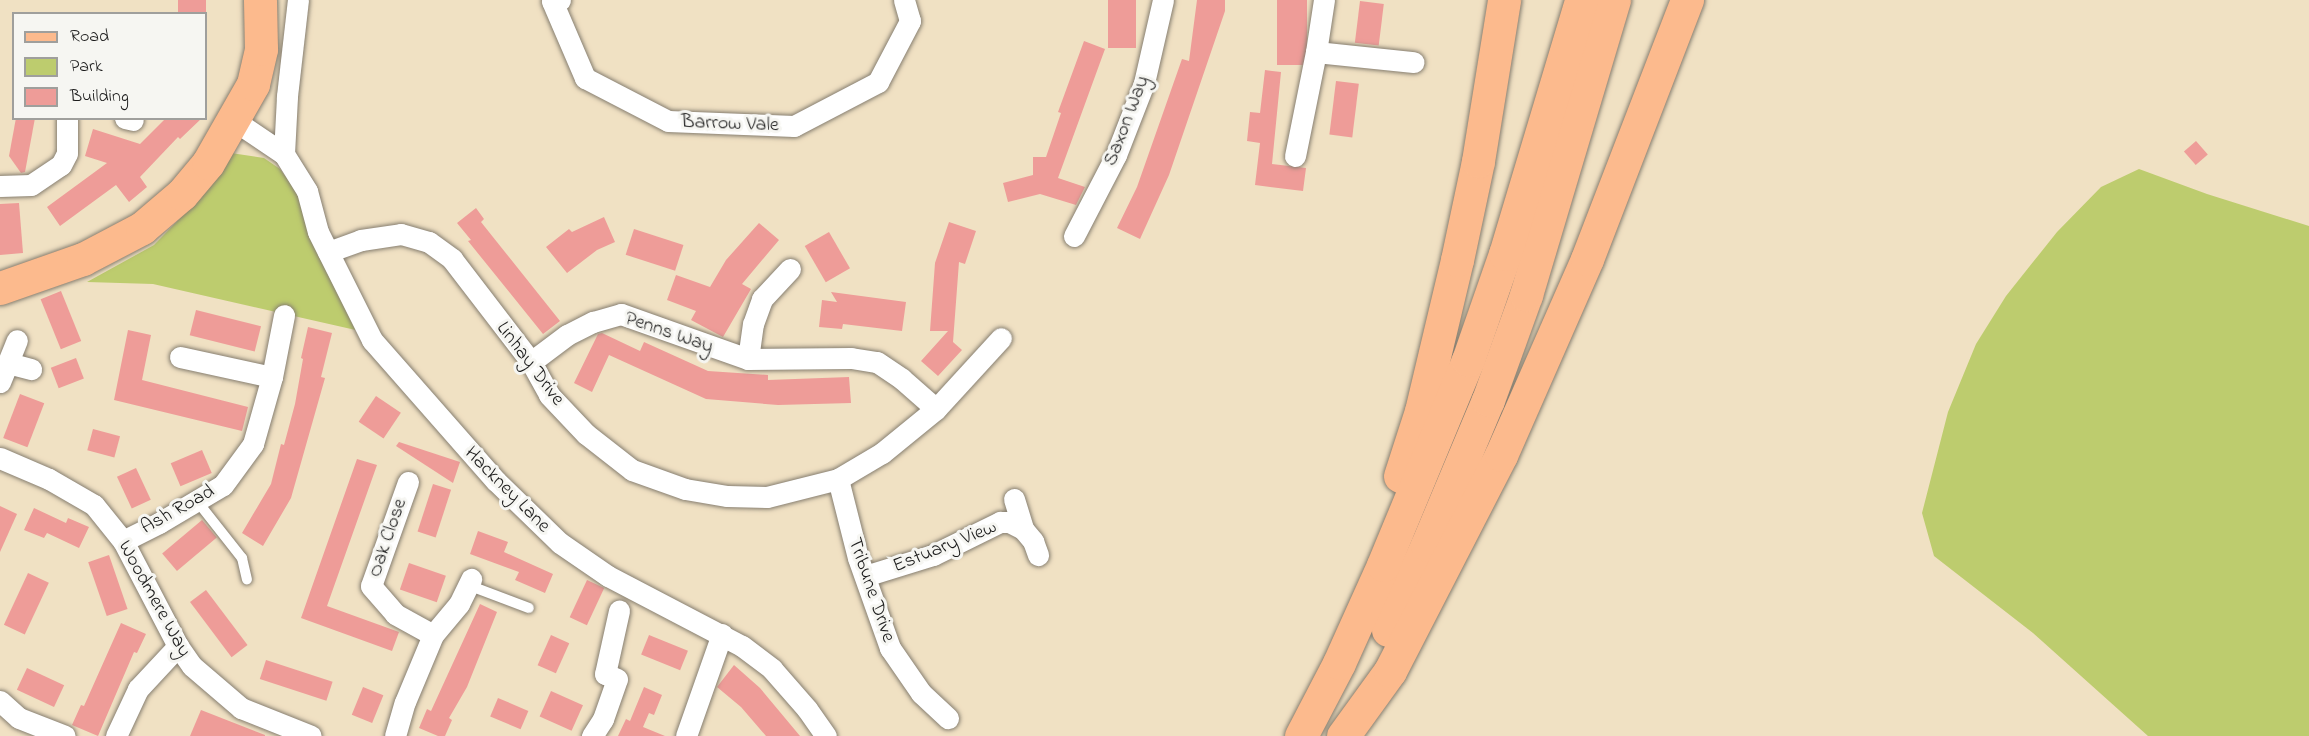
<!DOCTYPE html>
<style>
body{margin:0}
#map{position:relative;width:2309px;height:736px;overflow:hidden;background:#f0e1c3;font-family:"Indie Flower",sans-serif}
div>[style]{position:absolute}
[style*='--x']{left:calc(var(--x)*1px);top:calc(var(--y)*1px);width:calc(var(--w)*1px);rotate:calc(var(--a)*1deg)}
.green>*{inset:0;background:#bdcc6e}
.building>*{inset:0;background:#ee9c98;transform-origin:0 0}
.roads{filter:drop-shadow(0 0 2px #867e70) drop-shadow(0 0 2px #867e70)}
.service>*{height:10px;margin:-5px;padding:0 5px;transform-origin:5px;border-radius:5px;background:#fff}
.minor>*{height:21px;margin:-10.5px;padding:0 10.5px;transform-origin:10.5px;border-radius:10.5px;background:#fff}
.primary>*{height:33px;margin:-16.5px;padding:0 16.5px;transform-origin:16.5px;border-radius:16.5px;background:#fcba8d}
.trunk>*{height:33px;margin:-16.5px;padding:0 16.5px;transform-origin:16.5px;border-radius:16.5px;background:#fcba8d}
span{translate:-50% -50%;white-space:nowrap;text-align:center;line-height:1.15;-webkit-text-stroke:6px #f6f6f2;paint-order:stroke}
.street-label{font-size:20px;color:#1c1c1c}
.legend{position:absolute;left:12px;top:12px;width:195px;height:108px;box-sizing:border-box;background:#f6f6f2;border:2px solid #9f9f9c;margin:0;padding:8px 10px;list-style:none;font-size:18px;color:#1c1c1c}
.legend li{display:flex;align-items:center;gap:12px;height:30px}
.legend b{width:30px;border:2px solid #9f9f9c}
</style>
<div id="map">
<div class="green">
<i style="clip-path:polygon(231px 153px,264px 158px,280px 169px,296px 191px,360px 331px,153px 284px,87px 282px,154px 245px,200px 198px)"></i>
<i style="clip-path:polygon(2139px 169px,2207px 194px,2309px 226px,2309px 736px,2148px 736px,2033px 633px,1934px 556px,1922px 513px,1948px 412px,1976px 344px,2006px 296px,2057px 232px,2101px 187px)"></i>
</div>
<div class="building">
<i style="left:178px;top:0;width:28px;height:14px"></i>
<i style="left:1108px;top:0;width:28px;height:48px"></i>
<i style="clip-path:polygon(1197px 0,1225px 0,1225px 11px,1169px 175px,1140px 239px,1117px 228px,1137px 187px,1182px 59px,1189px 61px)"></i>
<i style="left:1277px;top:0;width:30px;height:65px"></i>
<i style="left:1360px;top:1px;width:24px;height:42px;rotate:7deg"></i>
<i style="clip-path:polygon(1084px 41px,1105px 49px,1058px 178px,1085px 187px,1076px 205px,1040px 194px,1008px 202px,1003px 183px,1033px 175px,1033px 157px,1046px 157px,1061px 113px,1058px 112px)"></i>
<i style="clip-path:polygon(1265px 70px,1281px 72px,1272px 164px,1306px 168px,1303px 191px,1255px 185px,1260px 143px,1247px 141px,1250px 112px,1260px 113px)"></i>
<i style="left:1336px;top:81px;width:23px;height:54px;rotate:7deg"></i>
<i style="clip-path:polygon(16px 118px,35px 118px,25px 172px,21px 173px,9px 156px)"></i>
<i style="clip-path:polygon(166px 118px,202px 118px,180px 139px,178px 137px,140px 177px,147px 187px,129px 202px,116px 185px,60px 226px,47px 207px,107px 163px,85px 156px,93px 129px,140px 144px)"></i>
<i style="left:2196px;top:141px;width:18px;height:16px;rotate:49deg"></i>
<i style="clip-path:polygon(19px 203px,23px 253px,0 255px,0 204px)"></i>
<i style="clip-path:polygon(476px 208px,484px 219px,481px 222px,560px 321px,543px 334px,468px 241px,471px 240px,457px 223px)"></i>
<i style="clip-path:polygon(604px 217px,615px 242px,597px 250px,567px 273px,546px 247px,569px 229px,572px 232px)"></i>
<i style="clip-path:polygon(949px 222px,976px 231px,965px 264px,959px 262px,953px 342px,962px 350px,938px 376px,921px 361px,948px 331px,930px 331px,935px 263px)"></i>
<i style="clip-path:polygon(759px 223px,779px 240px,742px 284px,751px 289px,723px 337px,691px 320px,696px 311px,667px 300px,676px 275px,710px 287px,726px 260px)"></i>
<i style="left:634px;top:229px;width:52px;height:27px;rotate:18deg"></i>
<i style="left:829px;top:232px;width:42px;height:28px;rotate:60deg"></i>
<i style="left:61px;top:291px;width:54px;height:22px;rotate:68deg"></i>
<i style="clip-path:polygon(831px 292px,906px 302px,902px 331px,843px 324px,842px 329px,819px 327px,822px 300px,837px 302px)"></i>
<i style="left:196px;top:310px;width:67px;height:26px;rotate:14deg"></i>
<i style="clip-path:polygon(308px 327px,332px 333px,321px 377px,325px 378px,291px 498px,263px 546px,242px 533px,271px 484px,281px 444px,284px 445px,295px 404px,303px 359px,301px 358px)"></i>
<i style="clip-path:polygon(128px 330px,151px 335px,142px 380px,248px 407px,242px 431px,114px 400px)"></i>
<i style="clip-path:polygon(602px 333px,640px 351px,644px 342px,708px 371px,768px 375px,768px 380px,849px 377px,851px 403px,778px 405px,706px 399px,609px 355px,592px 392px,574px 383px,598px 334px)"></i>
<i style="left:76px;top:358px;width:22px;height:27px;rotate:69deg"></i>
<i style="left:20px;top:394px;width:26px;height:47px;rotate:21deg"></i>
<i style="left:376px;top:396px;width:30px;height:31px;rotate:34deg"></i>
<i style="left:93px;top:429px;width:28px;height:22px;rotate:15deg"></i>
<i style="clip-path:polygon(399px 442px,460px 462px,453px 483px,396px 446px)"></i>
<i style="left:202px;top:450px;width:25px;height:34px;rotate:67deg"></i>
<i style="clip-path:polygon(357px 459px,377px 465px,327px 606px,399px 632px,392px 651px,301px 618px)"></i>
<i style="left:136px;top:468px;width:35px;height:21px;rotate:65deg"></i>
<i style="left:433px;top:484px;width:19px;height:50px;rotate:18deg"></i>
<i style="clip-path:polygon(0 506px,17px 514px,0 552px)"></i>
<i style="clip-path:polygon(34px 508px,66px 523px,68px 518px,89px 527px,79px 548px,47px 533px,44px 538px,24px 530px)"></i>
<i style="left:202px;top:520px;width:23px;height:52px;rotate:50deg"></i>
<i style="clip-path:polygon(478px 531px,508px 542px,504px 552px,553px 574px,545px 593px,515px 580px,519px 572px,470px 554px)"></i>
<i style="left:109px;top:555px;width:57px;height:22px;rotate:71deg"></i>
<i style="left:409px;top:563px;width:39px;height:28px;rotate:19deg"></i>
<i style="left:28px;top:573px;width:23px;height:57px;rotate:25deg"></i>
<i style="left:587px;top:580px;width:19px;height:41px;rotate:25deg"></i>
<i style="left:206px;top:590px;width:69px;height:20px;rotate:53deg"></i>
<i style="clip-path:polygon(480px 604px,497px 612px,467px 687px,449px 718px,452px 720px,445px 736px,438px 736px,419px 728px,427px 709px,431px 711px)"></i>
<i style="clip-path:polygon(121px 623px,146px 634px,137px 653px,134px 652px,98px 736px,72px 725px,81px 705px,84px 706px)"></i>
<i style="left:551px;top:635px;width:20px;height:33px;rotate:24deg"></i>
<i style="left:649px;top:635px;width:42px;height:21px;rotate:22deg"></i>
<i style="left:266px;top:660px;width:70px;height:20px;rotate:18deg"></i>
<i style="clip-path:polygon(734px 665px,760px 688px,800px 736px,766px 736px,741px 707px,717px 687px)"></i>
<i style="left:27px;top:668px;width:41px;height:24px;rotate:25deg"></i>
<i style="left:363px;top:687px;width:22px;height:30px;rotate:22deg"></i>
<i style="clip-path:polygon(644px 687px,662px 695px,654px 715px,649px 713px,643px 727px,665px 736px,618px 736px,626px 719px,630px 721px)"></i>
<i style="left:551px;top:691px;width:35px;height:28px;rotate:24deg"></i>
<i style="left:498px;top:698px;width:33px;height:20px;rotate:23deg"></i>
<i style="clip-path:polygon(201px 710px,265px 735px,265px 736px,190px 736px)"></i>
</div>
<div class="roads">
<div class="service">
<i style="--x:197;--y:501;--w:73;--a:51.7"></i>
<i style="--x:242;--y:558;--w:22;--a:77"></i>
<i style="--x:468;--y:585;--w:65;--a:20.7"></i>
</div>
<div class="minor">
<i style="--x:560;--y:0;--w:8;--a:173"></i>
<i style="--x:552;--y:1;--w:84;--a:66.8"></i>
<i style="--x:585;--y:78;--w:93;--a:27.4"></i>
<i style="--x:668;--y:121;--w:126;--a:2.3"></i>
<i style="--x:794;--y:126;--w:95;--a:-27.6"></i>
<i style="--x:878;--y:82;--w:69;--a:-62.3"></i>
<i style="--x:910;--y:21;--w:22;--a:-106"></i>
<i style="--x:1316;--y:52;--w:98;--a:5.9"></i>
<i style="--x:125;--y:118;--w:8;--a:14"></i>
<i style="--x:235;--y:121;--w:59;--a:34"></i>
<i style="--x:284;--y:154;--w:44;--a:58.1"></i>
<i style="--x:307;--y:191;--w:42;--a:75"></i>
<i style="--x:318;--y:232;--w:121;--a:63.4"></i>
<i style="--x:372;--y:340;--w:188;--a:48.7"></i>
<i style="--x:496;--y:481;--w:89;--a:44.1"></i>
<i style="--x:560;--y:543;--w:58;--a:34.5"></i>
<i style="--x:608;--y:576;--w:151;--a:27.6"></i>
<i style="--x:742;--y:646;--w:38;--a:37"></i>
<i style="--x:772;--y:669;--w:53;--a:48.8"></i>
<i style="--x:807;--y:709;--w:33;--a:55"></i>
<i style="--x:284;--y:154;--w:58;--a:-87"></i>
<i style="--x:287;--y:96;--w:97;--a:-83.5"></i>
<i style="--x:1295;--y:156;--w:106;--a:-78.6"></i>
<i style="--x:1316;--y:52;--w:53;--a:-81.3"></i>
<i style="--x:0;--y:186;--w:31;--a:-2"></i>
<i style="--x:31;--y:185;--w:36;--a:-34"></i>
<i style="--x:61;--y:165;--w:13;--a:-63"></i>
<i style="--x:67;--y:153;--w:35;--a:-90"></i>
<i style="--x:1074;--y:236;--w:91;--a:-62.6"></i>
<i style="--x:1116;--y:155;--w:77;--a:-68.7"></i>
<i style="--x:1144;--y:83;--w:85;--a:-77.1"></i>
<i style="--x:328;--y:252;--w:35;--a:-20"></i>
<i style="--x:361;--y:240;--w:40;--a:-8.5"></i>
<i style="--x:401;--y:234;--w:29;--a:16"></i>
<i style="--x:429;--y:242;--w:29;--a:36"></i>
<i style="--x:452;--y:259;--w:130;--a:52.5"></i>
<i style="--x:531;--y:362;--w:38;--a:61"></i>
<i style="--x:549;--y:395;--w:54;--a:46.5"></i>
<i style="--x:586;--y:434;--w:58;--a:38"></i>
<i style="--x:632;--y:470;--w:56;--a:19.7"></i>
<i style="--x:685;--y:489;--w:43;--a:9.5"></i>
<i style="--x:727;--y:496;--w:40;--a:1.4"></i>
<i style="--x:767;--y:497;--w:73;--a:-14.2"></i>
<i style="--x:838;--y:479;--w:51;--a:-30.6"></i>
<i style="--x:882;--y:453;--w:70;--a:-39.2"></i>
<i style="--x:936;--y:409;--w:96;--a:-47.5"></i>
<i style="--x:180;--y:357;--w:94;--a:12.3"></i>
<i style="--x:748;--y:359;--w:35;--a:-82"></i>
<i style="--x:753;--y:324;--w:27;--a:-70"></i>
<i style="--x:762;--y:299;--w:41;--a:-47"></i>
<i style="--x:531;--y:362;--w:45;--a:-36.9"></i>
<i style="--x:567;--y:335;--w:29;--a:-27"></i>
<i style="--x:593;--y:322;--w:29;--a:-16"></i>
<i style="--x:621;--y:314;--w:135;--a:19.5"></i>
<i style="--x:748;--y:359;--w:103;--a:-0.6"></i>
<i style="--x:851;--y:358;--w:26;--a:9"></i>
<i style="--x:877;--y:362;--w:30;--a:34"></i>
<i style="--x:902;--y:379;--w:45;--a:41.4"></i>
<i style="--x:8;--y:363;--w:24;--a:15"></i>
<i style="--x:0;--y:382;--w:45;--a:-68"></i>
<i style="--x:0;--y:458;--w:53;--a:23.2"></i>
<i style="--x:49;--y:479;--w:52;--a:30"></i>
<i style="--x:94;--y:505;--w:46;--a:51.1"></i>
<i style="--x:123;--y:541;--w:119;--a:62.4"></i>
<i style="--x:178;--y:646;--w:24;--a:55"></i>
<i style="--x:192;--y:666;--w:65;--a:40.6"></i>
<i style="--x:241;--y:708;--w:75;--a:21.8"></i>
<i style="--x:838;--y:479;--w:81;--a:75.8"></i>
<i style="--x:858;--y:558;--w:96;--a:70.4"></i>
<i style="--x:890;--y:648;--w:55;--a:55.4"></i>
<i style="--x:921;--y:693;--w:37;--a:43"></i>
<i style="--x:408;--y:482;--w:110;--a:109.6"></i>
<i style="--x:371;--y:586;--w:37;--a:49"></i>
<i style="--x:395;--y:614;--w:43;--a:28.9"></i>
<i style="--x:433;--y:635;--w:40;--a:-50"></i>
<i style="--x:459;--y:604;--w:28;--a:-64"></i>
<i style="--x:1014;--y:499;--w:31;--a:73"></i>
<i style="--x:123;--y:541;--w:40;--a:-26.6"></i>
<i style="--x:159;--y:523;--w:74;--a:-30.7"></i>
<i style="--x:223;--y:485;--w:51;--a:-53.8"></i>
<i style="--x:253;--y:444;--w:70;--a:-74.2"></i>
<i style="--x:272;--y:377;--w:63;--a:-79"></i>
<i style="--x:865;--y:576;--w:71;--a:-17.2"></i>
<i style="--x:933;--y:555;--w:75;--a:-26.2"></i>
<i style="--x:1000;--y:522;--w:9;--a:0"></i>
<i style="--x:1009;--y:522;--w:16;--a:27"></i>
<i style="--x:1023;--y:529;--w:16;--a:50"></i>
<i style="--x:1033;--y:541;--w:15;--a:70"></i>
<i style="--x:0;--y:701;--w:25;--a:42"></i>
<i style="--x:19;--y:718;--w:49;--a:21.4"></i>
<i style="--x:116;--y:736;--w:52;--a:-64.9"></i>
<i style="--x:138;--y:689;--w:59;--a:-47.1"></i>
<i style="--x:395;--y:736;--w:35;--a:-74"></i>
<i style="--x:405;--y:702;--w:73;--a:-67.3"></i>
<i style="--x:592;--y:736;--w:20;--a:-57"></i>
<i style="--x:603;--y:719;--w:42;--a:-70.7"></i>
<i style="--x:617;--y:679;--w:13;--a:-157"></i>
<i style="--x:605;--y:674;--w:65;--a:-77.5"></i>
<i style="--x:686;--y:736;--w:108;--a:-70.6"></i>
</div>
<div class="primary">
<i style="--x:0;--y:288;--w:88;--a:-19.3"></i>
<i style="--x:83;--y:259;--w:67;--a:-27.7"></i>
<i style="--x:142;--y:228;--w:52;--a:-40.4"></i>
<i style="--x:182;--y:194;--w:40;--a:-50"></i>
<i style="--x:208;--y:163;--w:91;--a:-60.3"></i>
<i style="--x:253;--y:84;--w:36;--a:-77"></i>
<i style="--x:261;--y:49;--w:49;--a:-91.2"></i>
</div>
<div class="trunk">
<i style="--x:1400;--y:476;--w:68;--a:-72.1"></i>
<i style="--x:1421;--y:411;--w:155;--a:-76.6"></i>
<i style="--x:1457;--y:260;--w:101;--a:-78"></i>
<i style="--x:1478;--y:161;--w:163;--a:-80.8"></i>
<i style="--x:1388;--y:630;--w:94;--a:-65.4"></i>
<i style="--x:1427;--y:545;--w:157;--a:-67.2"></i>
<i style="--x:1488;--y:400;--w:112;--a:-70.1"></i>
<i style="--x:1526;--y:295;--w:308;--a:-73.4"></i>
<i style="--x:1301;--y:736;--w:82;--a:-62.5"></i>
<i style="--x:1339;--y:663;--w:107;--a:-65.8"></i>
<i style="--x:1383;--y:565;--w:222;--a:-67.5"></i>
<i style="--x:1468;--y:360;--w:112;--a:-70.8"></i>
<i style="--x:1505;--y:254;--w:265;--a:-73.3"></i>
<i style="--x:1343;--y:736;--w:80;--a:-54.1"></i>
<i style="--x:1390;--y:671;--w:243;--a:-62.8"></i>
<i style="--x:1501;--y:455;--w:214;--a:-66.3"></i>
<i style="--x:1587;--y:259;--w:278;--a:-68.9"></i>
</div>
</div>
<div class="street-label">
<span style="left:1127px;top:121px;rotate:-69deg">Saxon Way</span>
<span style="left:730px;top:124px;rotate:2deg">Barrow Vale</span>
<span style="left:669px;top:333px;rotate:19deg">Penns Way</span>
<span style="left:530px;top:364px;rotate:53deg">Linhay Drive</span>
<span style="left:507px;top:490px;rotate:45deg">Hackney Lane</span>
<span style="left:178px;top:510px;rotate:-29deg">Ash Road</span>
<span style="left:388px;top:538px;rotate:-71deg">Oak Close</span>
<span style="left:945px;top:547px;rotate:-22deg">Estuary View</span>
<span style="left:871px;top:590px;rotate:71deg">Tribune Drive</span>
<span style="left:154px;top:599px;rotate:61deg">Woodmere Way</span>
</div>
<ul class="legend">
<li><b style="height:8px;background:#fcba8d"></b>Road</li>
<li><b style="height:16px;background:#bdcc6e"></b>Park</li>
<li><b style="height:16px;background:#ee9c98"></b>Building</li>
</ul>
</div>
